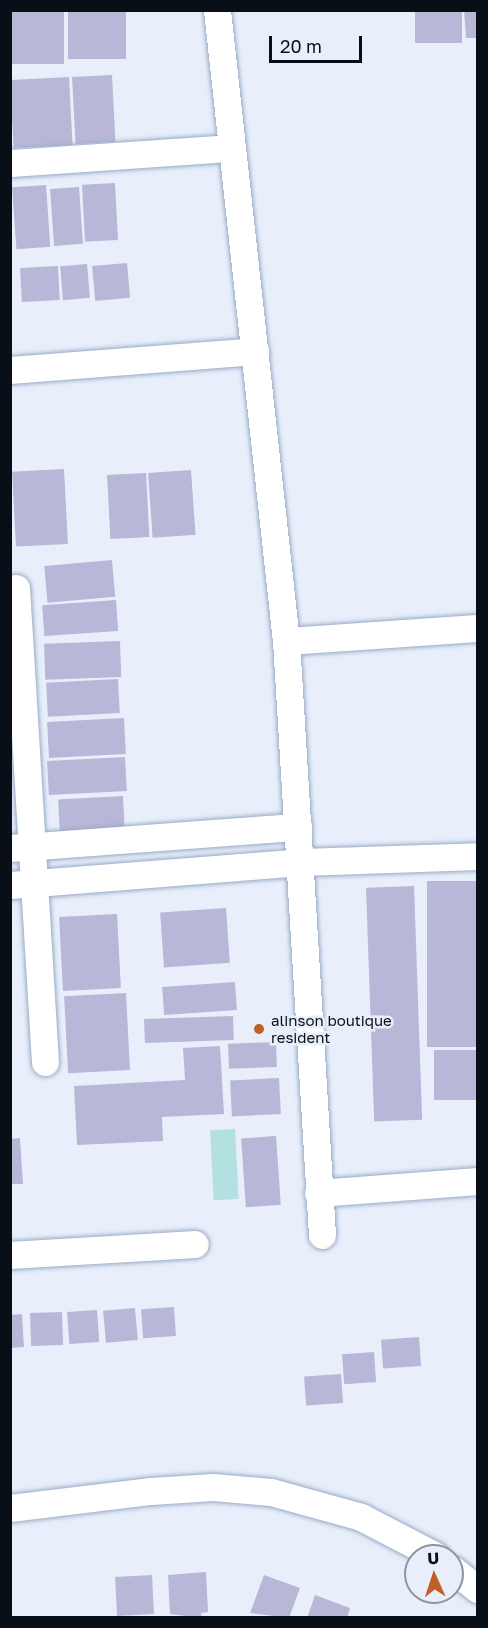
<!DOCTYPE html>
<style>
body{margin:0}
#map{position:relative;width:488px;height:1628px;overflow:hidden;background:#e8effb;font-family:"Golos Text",sans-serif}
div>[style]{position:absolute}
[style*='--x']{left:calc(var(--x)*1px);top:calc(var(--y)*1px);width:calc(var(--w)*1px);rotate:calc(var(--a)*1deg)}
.water>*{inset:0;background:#b3e1e1;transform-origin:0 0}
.building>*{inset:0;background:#b8b7d8;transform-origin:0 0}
.roads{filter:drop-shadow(0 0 2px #99abc5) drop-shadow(0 0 2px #99abc5)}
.street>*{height:27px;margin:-13.5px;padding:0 13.5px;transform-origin:13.5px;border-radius:13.5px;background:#fff}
.dots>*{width:16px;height:16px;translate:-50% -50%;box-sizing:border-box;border:3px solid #e8effb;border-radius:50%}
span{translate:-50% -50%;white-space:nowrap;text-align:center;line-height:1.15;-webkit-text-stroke:5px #e8effb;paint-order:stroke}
.poi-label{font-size:15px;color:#080f17}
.left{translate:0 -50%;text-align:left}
.frame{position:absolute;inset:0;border:12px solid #080f17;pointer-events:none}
.north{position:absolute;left:404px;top:1544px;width:60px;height:60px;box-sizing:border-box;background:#e8effb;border:2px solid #8e95a0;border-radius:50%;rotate:357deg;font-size:16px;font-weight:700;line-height:24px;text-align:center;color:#080f17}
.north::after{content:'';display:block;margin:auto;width:21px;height:27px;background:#c25e28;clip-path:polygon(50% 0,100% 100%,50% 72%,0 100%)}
.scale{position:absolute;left:269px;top:36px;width:93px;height:27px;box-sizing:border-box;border:3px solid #080f17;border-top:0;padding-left:8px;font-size:18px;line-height:21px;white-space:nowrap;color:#080f17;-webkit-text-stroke:4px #e8effb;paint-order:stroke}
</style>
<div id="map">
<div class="water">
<i style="left:235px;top:1129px;width:70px;height:25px;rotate:87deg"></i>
</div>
<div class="building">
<i style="left:10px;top:10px;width:54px;height:54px"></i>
<i style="left:68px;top:10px;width:58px;height:49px"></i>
<i style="left:415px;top:10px;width:47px;height:33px"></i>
<i style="clip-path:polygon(464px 10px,478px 10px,478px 38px,466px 38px)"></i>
<i style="left:112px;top:75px;width:67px;height:40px;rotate:87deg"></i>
<i style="left:69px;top:77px;width:68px;height:59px;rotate:87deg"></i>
<i style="left:115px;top:183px;width:57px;height:33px;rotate:87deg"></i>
<i style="left:46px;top:185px;width:62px;height:34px;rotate:86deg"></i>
<i style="left:79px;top:187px;width:57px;height:29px;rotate:86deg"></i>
<i style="left:127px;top:263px;width:35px;height:35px;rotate:85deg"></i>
<i style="left:87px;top:264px;width:34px;height:27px;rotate:85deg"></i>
<i style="left:58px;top:266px;width:34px;height:38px;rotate:87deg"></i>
<i style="left:64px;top:469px;width:75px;height:52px;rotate:87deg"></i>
<i style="left:191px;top:470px;width:65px;height:43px;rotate:86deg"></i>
<i style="left:146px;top:473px;width:64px;height:39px;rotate:87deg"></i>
<i style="left:112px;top:560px;width:37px;height:68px;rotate:85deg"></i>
<i style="left:116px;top:600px;width:31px;height:74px;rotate:86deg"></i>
<i style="left:120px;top:641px;width:36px;height:76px;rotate:88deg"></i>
<i style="left:118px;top:679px;width:34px;height:72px;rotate:87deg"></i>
<i style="left:124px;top:718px;width:36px;height:77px;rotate:87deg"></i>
<i style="left:125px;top:757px;width:34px;height:78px;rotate:87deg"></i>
<i style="left:123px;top:796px;width:35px;height:65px;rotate:87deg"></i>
<i style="left:478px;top:881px;width:166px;height:51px;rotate:90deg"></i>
<i style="left:414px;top:886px;width:234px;height:48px;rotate:88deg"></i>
<i style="left:226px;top:908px;width:55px;height:66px;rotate:86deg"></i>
<i style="left:117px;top:914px;width:74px;height:58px;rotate:87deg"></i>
<i style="left:235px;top:982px;width:28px;height:73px;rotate:86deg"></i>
<i style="left:126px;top:993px;width:77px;height:62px;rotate:87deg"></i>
<i style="left:233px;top:1016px;width:24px;height:89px;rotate:88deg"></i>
<i style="left:276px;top:1042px;width:25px;height:48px;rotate:88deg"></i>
<i style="clip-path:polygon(220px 1046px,224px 1114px,162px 1117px,163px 1141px,77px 1145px,74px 1086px,185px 1080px,183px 1048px)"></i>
<i style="left:478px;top:1050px;width:50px;height:44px;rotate:90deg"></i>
<i style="left:279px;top:1078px;width:36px;height:49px;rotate:87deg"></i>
<i style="left:276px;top:1136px;width:69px;height:35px;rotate:86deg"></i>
<i style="clip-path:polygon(20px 1138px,23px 1184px,10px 1184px,10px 1139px)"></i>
<i style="left:174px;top:1307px;width:29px;height:33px;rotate:86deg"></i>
<i style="left:135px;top:1308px;width:32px;height:32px;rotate:85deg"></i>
<i style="left:97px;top:1310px;width:32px;height:30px;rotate:86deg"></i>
<i style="left:62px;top:1312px;width:33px;height:32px;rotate:88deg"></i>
<i style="clip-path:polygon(22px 1314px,24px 1347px,10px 1348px,10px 1315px)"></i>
<i style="left:419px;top:1337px;width:29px;height:38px;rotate:86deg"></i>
<i style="left:374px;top:1352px;width:30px;height:32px;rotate:86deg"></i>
<i style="left:341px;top:1374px;width:29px;height:37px;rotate:86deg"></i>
<i style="clip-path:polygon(206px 1572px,208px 1612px,201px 1613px,202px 1618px,170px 1614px,168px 1575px)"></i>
<i style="left:152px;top:1575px;width:39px;height:37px;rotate:87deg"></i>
<i style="clip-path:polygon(264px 1575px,300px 1588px,289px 1618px,250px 1613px)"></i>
<i style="clip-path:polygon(315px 1595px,350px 1608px,347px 1618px,307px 1618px)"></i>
</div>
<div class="roads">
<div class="street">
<i style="--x:217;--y:10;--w:635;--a:83.76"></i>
<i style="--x:286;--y:641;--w:595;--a:86.53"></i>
<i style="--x:10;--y:163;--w:220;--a:-3.9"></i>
<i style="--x:10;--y:370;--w:246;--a:-4.4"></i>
<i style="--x:16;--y:588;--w:475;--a:86.5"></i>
<i style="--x:286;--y:641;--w:192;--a:-3.9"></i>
<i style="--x:10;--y:848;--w:289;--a:-4.2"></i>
<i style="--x:10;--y:885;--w:292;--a:-4.5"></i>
<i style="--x:301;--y:862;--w:177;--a:-1.9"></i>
<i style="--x:318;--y:1193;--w:160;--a:-4.3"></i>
<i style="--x:10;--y:1255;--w:185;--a:-3.4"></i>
<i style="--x:10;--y:1508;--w:142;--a:-6.9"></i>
<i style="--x:151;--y:1491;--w:62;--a:-3.7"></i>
<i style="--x:213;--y:1487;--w:58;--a:4.9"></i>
<i style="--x:271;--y:1492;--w:93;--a:15.5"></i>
<i style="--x:361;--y:1517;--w:85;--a:27.5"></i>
<i style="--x:452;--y:1569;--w:33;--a:38"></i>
</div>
</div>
<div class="dots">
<i style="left:259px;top:1029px;background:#c25e28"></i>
</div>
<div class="poi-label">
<span class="left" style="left:271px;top:1029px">alinson boutique<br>resident</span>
</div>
<div class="frame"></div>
<div class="north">U</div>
<div class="scale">20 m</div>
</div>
